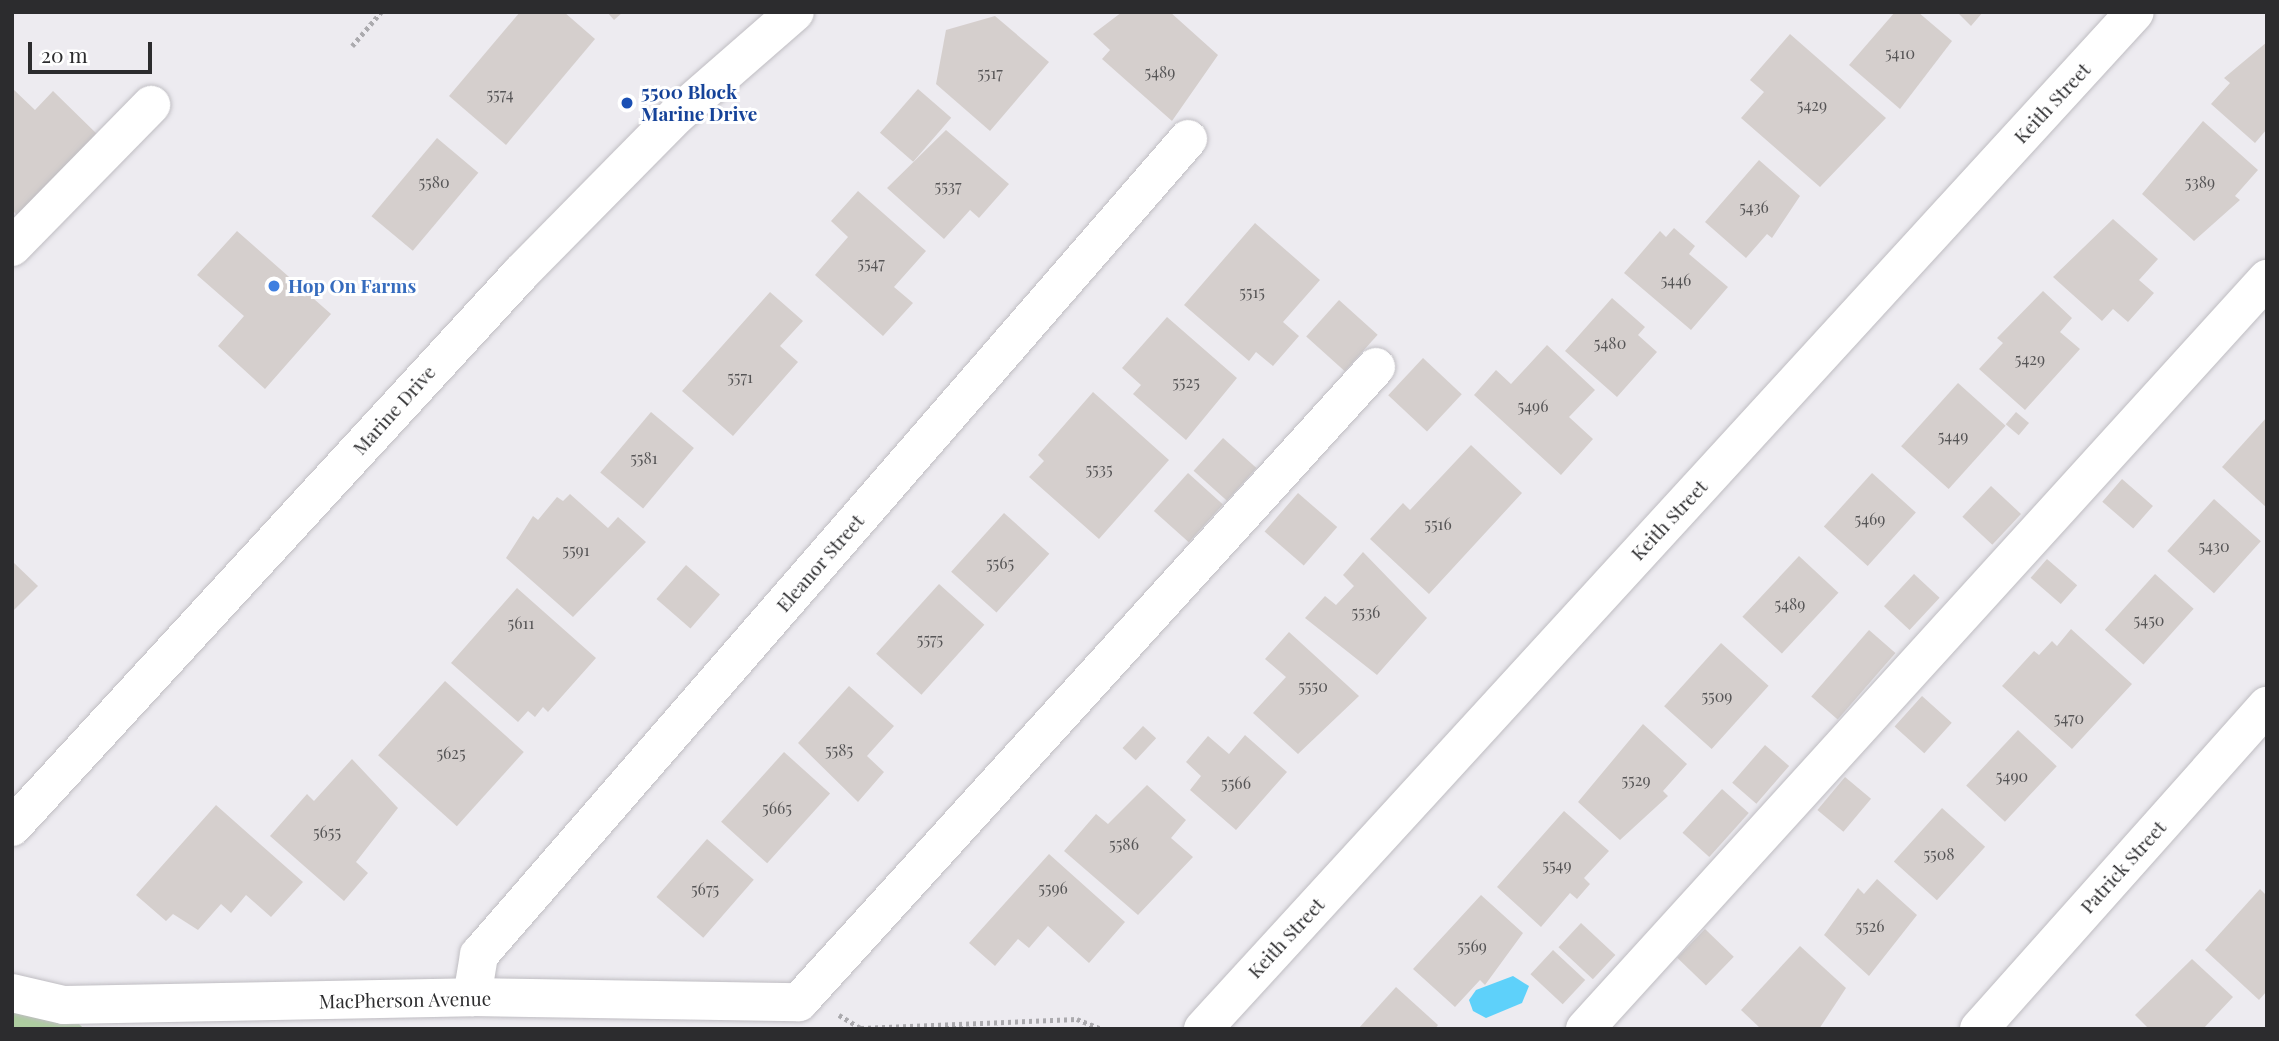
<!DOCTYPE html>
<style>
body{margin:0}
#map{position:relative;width:2279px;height:1041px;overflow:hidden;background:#edebf0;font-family:"Playfair Display",serif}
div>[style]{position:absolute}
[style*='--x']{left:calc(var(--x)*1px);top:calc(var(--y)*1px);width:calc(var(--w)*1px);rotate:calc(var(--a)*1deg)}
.green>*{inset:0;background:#aecda0}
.water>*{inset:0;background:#5ed1fa}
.building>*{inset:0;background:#d5cfcd;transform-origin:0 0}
.path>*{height:4.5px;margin-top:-2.25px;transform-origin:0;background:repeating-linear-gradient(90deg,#abaaae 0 3.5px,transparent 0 7px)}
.roads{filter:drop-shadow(0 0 2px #bfbdc2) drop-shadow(0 0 2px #bfbdc2)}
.minor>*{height:38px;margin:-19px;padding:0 19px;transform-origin:19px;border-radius:19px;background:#fff}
.dots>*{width:19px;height:19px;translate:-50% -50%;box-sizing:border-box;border:4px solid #fff;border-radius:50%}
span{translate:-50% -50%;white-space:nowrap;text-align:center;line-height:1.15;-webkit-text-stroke:6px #fff;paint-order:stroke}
.number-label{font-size:16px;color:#565556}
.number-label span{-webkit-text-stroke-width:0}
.transit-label{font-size:19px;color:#164399;font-weight:700}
.left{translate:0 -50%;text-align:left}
.street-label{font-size:19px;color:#2c2c2e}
.shop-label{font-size:19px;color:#366cbe;font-weight:700}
.frame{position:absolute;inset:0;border:14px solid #2c2c2e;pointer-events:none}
.scale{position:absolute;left:28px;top:42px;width:124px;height:32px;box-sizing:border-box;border:4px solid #2c2c2e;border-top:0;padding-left:9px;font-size:21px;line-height:24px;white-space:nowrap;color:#2c2c2e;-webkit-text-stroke:5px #fff;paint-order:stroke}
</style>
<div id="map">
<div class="green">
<i style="clip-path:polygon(12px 1011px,79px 1024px,84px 1029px,12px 1029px)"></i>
</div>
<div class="water">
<i style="clip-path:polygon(1513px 976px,1529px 986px,1522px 1003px,1486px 1018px,1473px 1011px,1469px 1000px,1476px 990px)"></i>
</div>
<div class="building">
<i style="clip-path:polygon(520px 12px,564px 12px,595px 39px,506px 145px,449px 96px)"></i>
<i style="clip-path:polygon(607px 12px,623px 12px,614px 20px)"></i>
<i style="clip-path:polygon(1122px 12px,1170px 12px,1218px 55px,1172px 121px,1102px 59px,1110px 50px,1093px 34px)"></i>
<i style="clip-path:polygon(1895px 12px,1918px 12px,1952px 41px,1900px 109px,1849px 65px)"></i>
<i style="clip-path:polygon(1957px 12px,1983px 12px,1971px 26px)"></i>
<i style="clip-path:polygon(995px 16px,1049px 62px,990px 131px,936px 84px,946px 30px)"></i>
<i style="clip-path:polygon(1790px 34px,1886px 118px,1820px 187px,1741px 118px,1764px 92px,1750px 80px)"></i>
<i style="clip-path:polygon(2267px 42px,2267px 129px,2255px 143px,2211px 104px,2230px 83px,2224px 78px)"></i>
<i style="clip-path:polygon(12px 88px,35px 110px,53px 91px,99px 136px,20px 218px,12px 210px)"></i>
<i style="left:918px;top:89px;width:44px;height:58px;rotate:41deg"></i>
<i style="clip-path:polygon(2203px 121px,2258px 170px,2235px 196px,2240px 200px,2194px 241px,2142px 194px)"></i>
<i style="clip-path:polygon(946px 130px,1009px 184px,979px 218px,970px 210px,944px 239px,887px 188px)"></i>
<i style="left:437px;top:138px;width:54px;height:102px;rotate:40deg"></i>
<i style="clip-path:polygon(1759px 160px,1800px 196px,1772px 238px,1767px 234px,1746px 258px,1705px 222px)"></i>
<i style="clip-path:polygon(858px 191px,926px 251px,894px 287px,913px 303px,883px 336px,815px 275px,848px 237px,831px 221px)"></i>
<i style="clip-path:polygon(2113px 219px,2158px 259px,2139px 280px,2154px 293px,2128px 322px,2113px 309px,2102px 321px,2053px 277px)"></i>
<i style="clip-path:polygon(1255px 223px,1320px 280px,1283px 322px,1299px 336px,1273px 366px,1256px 352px,1249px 361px,1184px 305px)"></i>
<i style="clip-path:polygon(1674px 228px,1695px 246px,1689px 254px,1728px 287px,1691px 330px,1624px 273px,1660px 231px,1666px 237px)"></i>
<i style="clip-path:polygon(237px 231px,331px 314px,265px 389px,218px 346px,244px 316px,197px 275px)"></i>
<i style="clip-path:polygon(2043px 291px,2072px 318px,2060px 332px,2080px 349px,2025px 410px,1979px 369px,2003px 343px,1997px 338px)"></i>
<i style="clip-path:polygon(770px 292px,803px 321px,780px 346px,798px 362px,733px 436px,682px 391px)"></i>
<i style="clip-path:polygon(1612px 298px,1645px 327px,1638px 335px,1657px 352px,1617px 397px,1565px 351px)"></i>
<i style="left:1339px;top:300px;width:52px;height:49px;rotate:42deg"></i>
<i style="clip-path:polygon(1167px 317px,1237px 378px,1186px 440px,1133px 394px,1141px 385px,1122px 368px)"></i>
<i style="clip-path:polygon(1547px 345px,1595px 390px,1569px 417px,1593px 439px,1561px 475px,1474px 395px,1496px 370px,1511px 384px)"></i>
<i style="left:1423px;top:358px;width:53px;height:51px;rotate:43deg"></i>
<i style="left:1958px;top:383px;width:64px;height:85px;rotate:42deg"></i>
<i style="clip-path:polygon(1093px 392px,1169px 460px,1099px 539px,1029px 477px,1044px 461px,1038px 455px)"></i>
<i style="left:651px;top:412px;width:56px;height:79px;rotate:40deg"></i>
<i style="left:2016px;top:412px;width:17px;height:16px;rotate:40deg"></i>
<i style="clip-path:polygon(2267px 417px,2267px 508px,2222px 467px)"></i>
<i style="left:1223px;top:438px;width:45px;height:44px;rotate:42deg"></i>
<i style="clip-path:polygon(1471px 445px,1522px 493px,1429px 594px,1370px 539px,1403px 503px,1410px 510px)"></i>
<i style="left:1188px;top:473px;width:47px;height:51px;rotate:42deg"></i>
<i style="left:1872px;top:473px;width:59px;height:72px;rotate:42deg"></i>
<i style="left:2122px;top:479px;width:41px;height:30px;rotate:41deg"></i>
<i style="left:1991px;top:486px;width:41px;height:42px;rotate:43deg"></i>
<i style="left:1298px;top:493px;width:52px;height:51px;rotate:41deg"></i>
<i style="clip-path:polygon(570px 494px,608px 528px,618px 517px,646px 542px,573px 617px,506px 558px,533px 516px,538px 520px,557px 497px,563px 501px)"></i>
<i style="left:2214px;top:499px;width:63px;height:70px;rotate:42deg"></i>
<i style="left:1004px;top:513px;width:61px;height:79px;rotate:42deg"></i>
<i style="clip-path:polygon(1363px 552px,1427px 618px,1377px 675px,1305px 618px,1325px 596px,1336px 605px,1354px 586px,1343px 575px)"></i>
<i style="left:1799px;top:556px;width:54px;height:83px;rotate:43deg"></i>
<i style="left:2047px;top:559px;width:40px;height:25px;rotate:41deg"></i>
<i style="clip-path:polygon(12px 561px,38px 586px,12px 612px)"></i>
<i style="left:686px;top:565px;width:45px;height:45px;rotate:41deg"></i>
<i style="left:1914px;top:574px;width:35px;height:44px;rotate:43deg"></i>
<i style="left:2155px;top:574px;width:52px;height:75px;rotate:42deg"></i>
<i style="left:939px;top:584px;width:61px;height:94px;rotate:42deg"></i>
<i style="clip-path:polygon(517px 588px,596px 658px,548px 712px,543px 707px,535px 717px,528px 711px,518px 722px,451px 663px)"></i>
<i style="clip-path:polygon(2071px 629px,2132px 684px,2072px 749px,2002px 686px,2034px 651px,2039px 655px,2052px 641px,2057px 646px)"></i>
<i style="left:1869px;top:630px;width:35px;height:88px;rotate:41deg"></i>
<i style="clip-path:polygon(1289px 632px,1359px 696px,1298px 754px,1253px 713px,1286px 677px,1265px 659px)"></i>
<i style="left:1721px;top:643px;width:64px;height:85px;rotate:42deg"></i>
<i style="left:445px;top:681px;width:106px;height:100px;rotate:42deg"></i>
<i style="clip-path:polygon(849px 686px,894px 726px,867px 756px,884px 772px,858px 802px,798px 743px)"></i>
<i style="left:1922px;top:696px;width:40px;height:41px;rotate:42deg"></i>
<i style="clip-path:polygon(1643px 724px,1687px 764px,1663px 791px,1668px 796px,1620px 840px,1578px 802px)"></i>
<i style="left:1143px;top:726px;width:18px;height:30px;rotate:43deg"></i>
<i style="left:2018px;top:730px;width:53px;height:76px;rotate:43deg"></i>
<i style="clip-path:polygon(1245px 735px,1287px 772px,1236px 830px,1190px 790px,1201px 776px,1186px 762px,1208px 736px,1229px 754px)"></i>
<i style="left:1765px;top:745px;width:32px;height:50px;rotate:41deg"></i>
<i style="left:784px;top:752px;width:62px;height:94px;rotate:42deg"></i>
<i style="clip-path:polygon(352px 759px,398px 808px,356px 862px,368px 873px,344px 901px,270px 836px,307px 794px,314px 801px)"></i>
<i style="left:1845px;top:777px;width:34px;height:43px;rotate:40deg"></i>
<i style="clip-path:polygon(1147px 785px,1186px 820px,1171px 838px,1193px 857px,1138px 915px,1064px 851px,1096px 814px,1108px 824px)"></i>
<i style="left:1722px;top:789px;width:36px;height:59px;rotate:42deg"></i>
<i style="clip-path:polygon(216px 805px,303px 882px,271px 917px,246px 895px,231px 913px,221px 904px,198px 930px,173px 914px,166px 921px,136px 895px)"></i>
<i style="left:1942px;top:808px;width:58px;height:72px;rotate:42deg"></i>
<i style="clip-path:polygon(1564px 811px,1609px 851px,1584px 878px,1590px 884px,1577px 899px,1570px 893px,1541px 927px,1497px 887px)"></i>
<i style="left:707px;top:839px;width:62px;height:77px;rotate:41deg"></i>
<i style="clip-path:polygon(1049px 854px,1125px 922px,1089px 963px,1048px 926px,1029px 948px,1018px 939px,995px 966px,969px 943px)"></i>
<i style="clip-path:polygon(1877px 879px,1917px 915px,1869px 976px,1824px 935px,1858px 888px,1864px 894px)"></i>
<i style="clip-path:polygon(2260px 889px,2267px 896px,2267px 991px,2259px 1000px,2205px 950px)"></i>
<i style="clip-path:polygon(1481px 895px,1523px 933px,1485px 985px,1480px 980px,1455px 1007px,1413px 969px)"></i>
<i style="left:1581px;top:923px;width:47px;height:33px;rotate:43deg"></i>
<i style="left:1705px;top:929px;width:40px;height:40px;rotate:44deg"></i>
<i style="clip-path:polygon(1800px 946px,1846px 988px,1819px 1029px,1761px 1029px,1741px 1010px)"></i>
<i style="left:1553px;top:950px;width:44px;height:33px;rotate:43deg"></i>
<i style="clip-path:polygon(2192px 959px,2233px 997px,2203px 1029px,2149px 1029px,2135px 1015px)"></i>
<i style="clip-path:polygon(1396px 987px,1438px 1025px,1435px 1029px,1358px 1029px)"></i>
</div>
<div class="path">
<i style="--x:352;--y:46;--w:45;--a:-49.5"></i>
<i style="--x:839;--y:1015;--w:26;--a:31"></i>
<i style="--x:861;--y:1028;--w:216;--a:-2.4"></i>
<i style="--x:1077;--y:1019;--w:27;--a:22"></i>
</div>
<div class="roads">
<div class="minor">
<i style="--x:12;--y:247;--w:199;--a:-45.6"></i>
<i style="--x:12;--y:827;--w:752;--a:-47.42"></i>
<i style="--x:521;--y:273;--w:223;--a:-45.4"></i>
<i style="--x:678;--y:114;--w:155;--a:-41.1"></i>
<i style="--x:12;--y:993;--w:53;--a:13"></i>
<i style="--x:64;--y:1005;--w:408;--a:-1.1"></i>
<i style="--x:472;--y:997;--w:327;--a:0.9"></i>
<i style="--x:799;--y:1002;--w:858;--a:-47.74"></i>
<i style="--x:472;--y:997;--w:43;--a:-80.5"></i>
<i style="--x:479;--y:955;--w:1081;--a:-49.01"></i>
<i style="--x:1203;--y:1029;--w:1379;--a:-47.5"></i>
<i style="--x:1585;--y:1029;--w:1014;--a:-47.72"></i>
<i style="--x:1979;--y:1029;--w:433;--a:-48.3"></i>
</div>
</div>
<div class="dots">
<i style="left:627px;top:103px;background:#1a4fb4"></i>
<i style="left:274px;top:286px;background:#3f7fe0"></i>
</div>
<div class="number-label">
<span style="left:1900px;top:53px">5410</span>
<span style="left:1160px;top:72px">5489</span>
<span style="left:990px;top:73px">5517</span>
<span style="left:500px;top:94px">5574</span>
<span style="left:1812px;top:105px">5429</span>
<span style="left:434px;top:182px">5580</span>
<span style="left:2200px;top:182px">5389</span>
<span style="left:948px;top:186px">5537</span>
<span style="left:1754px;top:207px">5436</span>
<span style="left:871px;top:263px">5547</span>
<span style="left:1676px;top:280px">5446</span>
<span style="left:1252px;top:292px">5515</span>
<span style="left:1610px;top:343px">5480</span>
<span style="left:2030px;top:359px">5429</span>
<span style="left:740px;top:377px">5571</span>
<span style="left:1186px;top:382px">5525</span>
<span style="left:1533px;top:406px">5496</span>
<span style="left:1953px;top:436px">5449</span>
<span style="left:644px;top:458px">5581</span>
<span style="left:1099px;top:469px">5535</span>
<span style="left:1870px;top:519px">5469</span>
<span style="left:1438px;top:524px">5516</span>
<span style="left:2214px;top:546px">5430</span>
<span style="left:576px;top:550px">5591</span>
<span style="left:1000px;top:563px">5565</span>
<span style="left:1790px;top:604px">5489</span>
<span style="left:1366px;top:612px">5536</span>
<span style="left:2149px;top:620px">5450</span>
<span style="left:521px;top:623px">5611</span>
<span style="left:930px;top:639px">5575</span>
<span style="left:1313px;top:686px">5550</span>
<span style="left:1717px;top:696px">5509</span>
<span style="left:2069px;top:718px">5470</span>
<span style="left:839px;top:750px">5585</span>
<span style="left:451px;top:753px">5625</span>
<span style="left:2012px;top:776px">5490</span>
<span style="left:1636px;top:780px">5529</span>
<span style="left:1236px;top:783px">5566</span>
<span style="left:777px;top:808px">5665</span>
<span style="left:327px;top:832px">5655</span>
<span style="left:1124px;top:844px">5586</span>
<span style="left:1939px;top:854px">5508</span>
<span style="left:1557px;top:865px">5549</span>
<span style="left:1053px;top:888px">5596</span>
<span style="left:705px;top:889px">5675</span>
<span style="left:1870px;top:926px">5526</span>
<span style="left:1472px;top:946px">5569</span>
</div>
<div class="transit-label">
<span class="left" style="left:641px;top:103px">5500 Block<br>Marine Drive</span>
</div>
<div class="street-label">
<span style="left:2052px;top:103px;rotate:-47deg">Keith Street</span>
<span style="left:394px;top:410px;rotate:-48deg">Marine Drive</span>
<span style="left:1669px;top:520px;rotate:-47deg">Keith Street</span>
<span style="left:820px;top:563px;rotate:-49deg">Eleanor Street</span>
<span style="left:2123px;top:867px;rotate:-48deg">Patrick Street</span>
<span style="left:1286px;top:938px;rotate:-47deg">Keith Street</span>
<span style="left:405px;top:1000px;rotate:-1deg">MacPherson Avenue</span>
</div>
<div class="shop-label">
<span class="left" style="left:288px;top:286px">Hop On Farms</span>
</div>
<div class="frame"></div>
<div class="scale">20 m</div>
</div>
